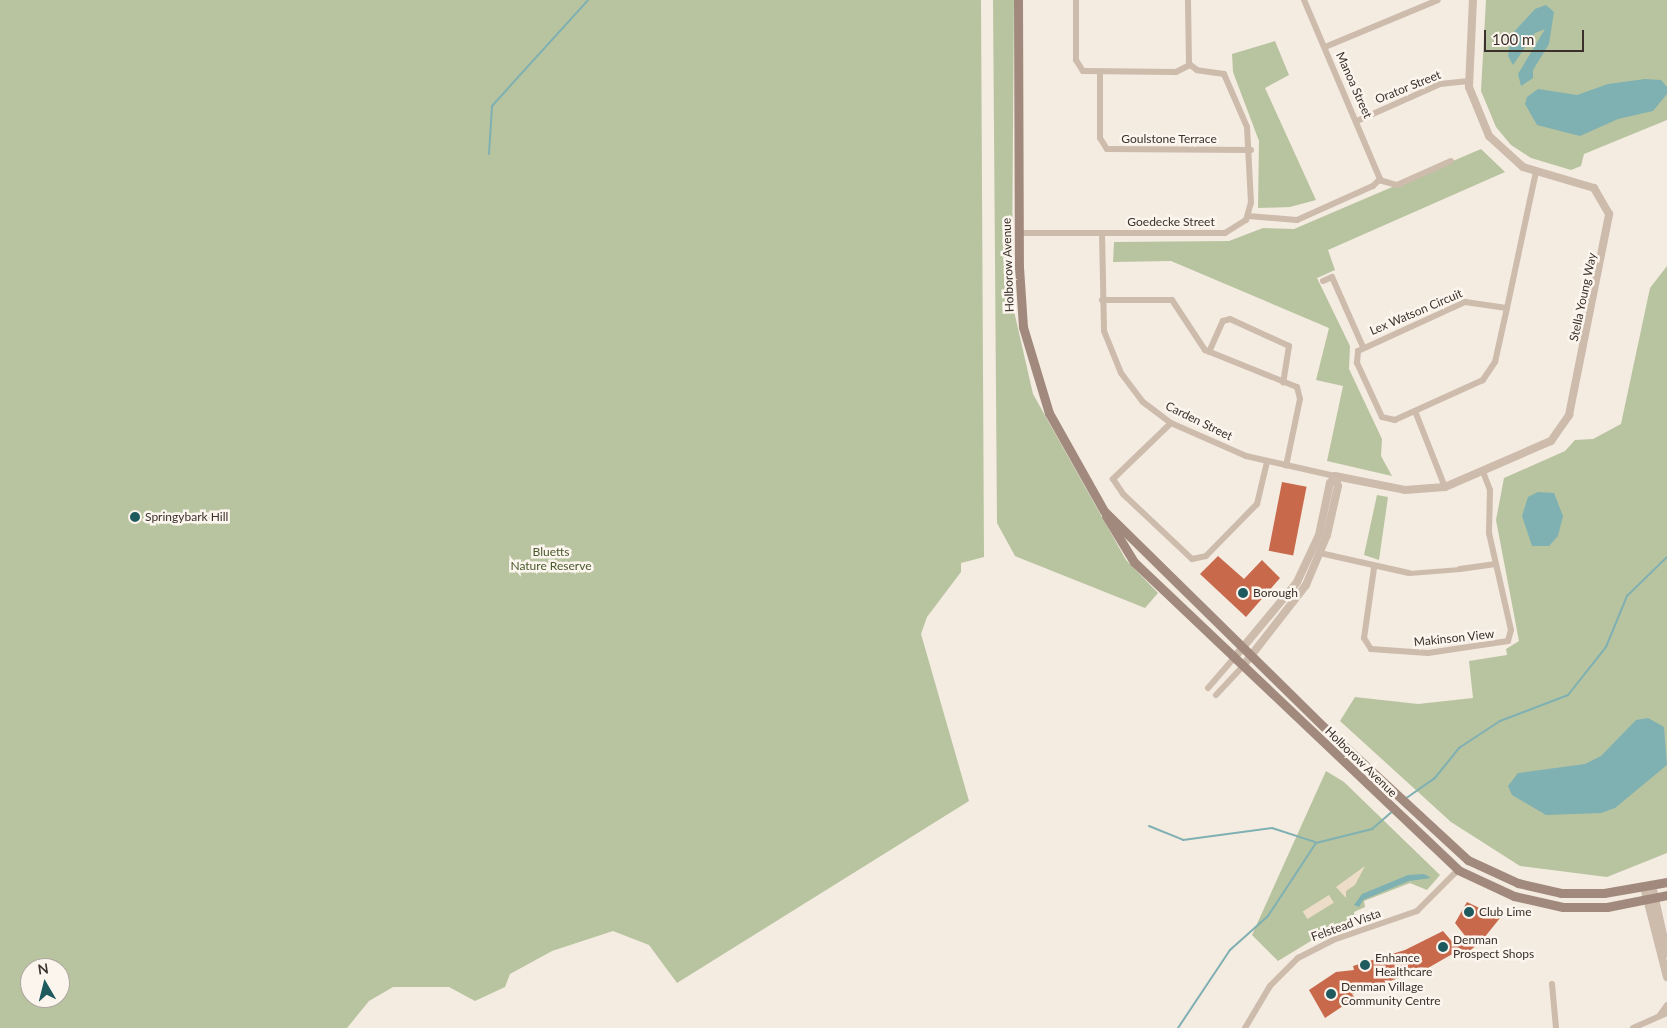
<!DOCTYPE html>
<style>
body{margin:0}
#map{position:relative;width:1667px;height:1028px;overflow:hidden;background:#f4ebe1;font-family:Lato,sans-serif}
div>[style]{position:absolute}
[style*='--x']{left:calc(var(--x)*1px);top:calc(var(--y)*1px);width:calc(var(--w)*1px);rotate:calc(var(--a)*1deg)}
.green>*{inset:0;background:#b8c4a0}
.plaza>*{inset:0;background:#ecdcc8;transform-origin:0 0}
.water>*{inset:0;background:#7fb0b2}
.stream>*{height:2px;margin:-1px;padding:0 1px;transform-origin:1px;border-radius:1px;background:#7fb0b2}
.building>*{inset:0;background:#c8694b;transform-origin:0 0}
.pedestrian>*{height:5px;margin:-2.5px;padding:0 2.5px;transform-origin:2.5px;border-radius:2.5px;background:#cdbbac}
.minor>*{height:6px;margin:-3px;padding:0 3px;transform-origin:3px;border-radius:3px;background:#cdbbac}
.tertiary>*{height:8px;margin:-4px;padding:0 4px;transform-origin:4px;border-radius:4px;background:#cdbbac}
.secondary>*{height:9px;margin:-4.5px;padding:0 4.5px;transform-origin:4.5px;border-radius:4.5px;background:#a18a7d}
.dots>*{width:14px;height:14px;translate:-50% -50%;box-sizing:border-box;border:2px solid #fbf5ee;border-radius:50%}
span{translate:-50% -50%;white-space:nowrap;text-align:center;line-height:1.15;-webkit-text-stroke:5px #fbf5ee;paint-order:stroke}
.street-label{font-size:12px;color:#3b302b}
.poi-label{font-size:12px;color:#3b302b}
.left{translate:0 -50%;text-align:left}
.park-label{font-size:12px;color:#4a5a2e}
.north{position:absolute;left:20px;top:958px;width:50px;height:50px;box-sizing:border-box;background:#fbf5ee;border:1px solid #aea6a0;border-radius:50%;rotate:352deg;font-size:14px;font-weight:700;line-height:20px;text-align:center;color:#3b302b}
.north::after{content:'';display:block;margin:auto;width:18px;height:22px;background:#1f5a5e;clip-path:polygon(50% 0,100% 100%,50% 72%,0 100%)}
.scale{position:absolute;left:1484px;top:30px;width:100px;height:22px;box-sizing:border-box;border:2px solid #3b302b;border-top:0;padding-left:6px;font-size:15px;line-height:18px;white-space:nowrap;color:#3b302b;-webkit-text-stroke:4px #fbf5ee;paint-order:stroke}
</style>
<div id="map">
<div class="green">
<i style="clip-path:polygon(evenodd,0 0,981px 0,984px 557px,961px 563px,961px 572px,927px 617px,921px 634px,969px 801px,677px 983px,649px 945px,613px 931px,552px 951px,510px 974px,505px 987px,475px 1001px,449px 987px,393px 987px,369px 1001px,347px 1028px,0 1028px,0 0,30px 968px,60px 968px,60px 998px,30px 998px,30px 968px)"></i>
<i style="clip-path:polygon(993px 0,1014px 0,1012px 267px,1014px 311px,1033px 394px,1126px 560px,1158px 593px,1145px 608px,1015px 556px,997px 523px)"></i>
<i style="clip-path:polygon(1486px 0,1667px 0,1667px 120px,1584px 154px,1581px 166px,1571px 170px,1531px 158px,1511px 145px,1496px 127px,1481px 91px)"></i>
<i style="clip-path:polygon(1275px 41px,1289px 75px,1265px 88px,1316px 200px,1290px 207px,1258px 208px,1259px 141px,1233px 72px,1232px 54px)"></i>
<i style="clip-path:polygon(1481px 149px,1505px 172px,1328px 250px,1335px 270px,1317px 278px,1350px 346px,1349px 369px,1382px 439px,1381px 456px,1392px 476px,1327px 461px,1343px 386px,1316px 380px,1329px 328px,1171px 261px,1113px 262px,1114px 242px,1229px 241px,1263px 228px,1294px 229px)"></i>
<i style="clip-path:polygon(1667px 266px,1667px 853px,1607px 877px,1520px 866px,1451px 822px,1340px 721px,1355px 697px,1418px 704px,1473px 698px,1469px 661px,1507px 655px,1506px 649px,1519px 641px,1496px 520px,1504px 478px,1565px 451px,1575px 440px,1593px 439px,1621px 424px,1650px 288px)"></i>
<i style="clip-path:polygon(1377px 495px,1388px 497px,1379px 560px,1364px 555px)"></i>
<i style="clip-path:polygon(1326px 771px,1344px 782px,1440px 875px,1427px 890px,1410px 883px,1364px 901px,1365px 907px,1354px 912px,1356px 922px,1324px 933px,1278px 961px,1252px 935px)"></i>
</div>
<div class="plaza">
<i style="clip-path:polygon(1365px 866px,1355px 885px,1346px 891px,1346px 898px,1336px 887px)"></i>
<i style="left:1329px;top:895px;width:9px;height:31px;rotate:58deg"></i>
</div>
<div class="water">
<i style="clip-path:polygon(1546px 5px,1554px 12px,1549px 44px,1533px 70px,1533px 78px,1521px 86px,1518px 74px,1545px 29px,1535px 33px,1513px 65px,1508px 56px,1512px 34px,1535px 9px)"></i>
<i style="clip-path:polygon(1645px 79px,1661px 80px,1667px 87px,1667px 94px,1653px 111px,1618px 119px,1580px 136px,1537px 125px,1525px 104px,1527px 97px,1538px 89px,1577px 95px,1608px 84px)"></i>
<i style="clip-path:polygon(1538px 492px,1554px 493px,1563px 516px,1558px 536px,1549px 546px,1532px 546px,1522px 516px,1528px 497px)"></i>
<i style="clip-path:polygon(1648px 718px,1664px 727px,1667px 765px,1615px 808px,1601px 813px,1546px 815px,1512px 795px,1508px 786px,1518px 773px,1585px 764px,1601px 756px,1636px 720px)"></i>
<i style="clip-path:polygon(1424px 874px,1431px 878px,1409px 881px,1363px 900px,1359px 907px,1354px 905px,1362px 894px,1408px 875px)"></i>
</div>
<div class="stream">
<i style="--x:489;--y:154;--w:48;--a:-86.4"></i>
<i style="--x:492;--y:106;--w:143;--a:-47.8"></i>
<i style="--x:1405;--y:799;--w:35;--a:-35"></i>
<i style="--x:1434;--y:779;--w:40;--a:-51"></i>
<i style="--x:1459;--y:748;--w:49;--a:-33.4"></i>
<i style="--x:1500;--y:721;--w:73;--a:-20.9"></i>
<i style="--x:1568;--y:695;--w:61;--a:-51.6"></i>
<i style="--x:1606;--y:647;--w:55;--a:-67.6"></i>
<i style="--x:1627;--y:596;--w:56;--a:-44.3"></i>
<i style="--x:1149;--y:826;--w:37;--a:22"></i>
<i style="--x:1183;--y:840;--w:90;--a:-7.7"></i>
<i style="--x:1272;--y:828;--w:45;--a:18"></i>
<i style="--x:1178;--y:1028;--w:94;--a:-56.3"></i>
<i style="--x:1230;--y:950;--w:51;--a:-41.8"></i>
<i style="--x:1268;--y:916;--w:87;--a:-56.7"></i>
<i style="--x:1316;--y:843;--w:58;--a:-14"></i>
<i style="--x:1372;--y:829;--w:28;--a:-41"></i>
</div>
<div class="building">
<i style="left:1282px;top:482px;width:25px;height:70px;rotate:11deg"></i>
<i style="clip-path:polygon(1218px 556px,1244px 579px,1262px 560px,1280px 578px,1246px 617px,1200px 574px)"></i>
<i style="clip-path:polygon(1467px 902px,1500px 918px,1480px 943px,1465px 954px,1461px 949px,1428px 968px,1352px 994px,1355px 998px,1325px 1018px,1309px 990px,1336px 972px,1354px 970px,1353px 966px,1405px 950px,1443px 931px,1455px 945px,1466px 937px,1455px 923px)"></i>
</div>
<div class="pedestrian">
<i style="--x:1409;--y:573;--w:51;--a:-4.5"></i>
</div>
<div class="minor">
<i style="--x:1076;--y:0;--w:60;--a:90"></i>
<i style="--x:1076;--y:60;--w:13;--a:58"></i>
<i style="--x:1083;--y:71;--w:93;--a:0.6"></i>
<i style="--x:1176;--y:72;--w:16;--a:-27"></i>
<i style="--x:1325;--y:47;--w:122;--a:-22.6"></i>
<i style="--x:1100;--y:72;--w:66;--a:90"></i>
<i style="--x:1100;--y:138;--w:13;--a:58"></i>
<i style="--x:1107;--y:149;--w:144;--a:0.4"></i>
<i style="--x:1357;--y:121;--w:91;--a:-24"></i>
<i style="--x:1440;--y:84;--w:29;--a:-6"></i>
<i style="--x:1379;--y:180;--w:19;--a:16"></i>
<i style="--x:1397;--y:185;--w:59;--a:-24"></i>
<i style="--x:1248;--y:216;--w:49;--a:4.7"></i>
<i style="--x:1297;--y:220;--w:83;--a:-24.1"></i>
<i style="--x:1373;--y:186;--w:10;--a:-45"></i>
<i style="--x:1380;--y:179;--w:194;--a:-113"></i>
<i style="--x:1018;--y:233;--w:207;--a:0"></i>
<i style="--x:1225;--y:233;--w:25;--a:-32"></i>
<i style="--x:1246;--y:220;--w:18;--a:-74"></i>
<i style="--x:1251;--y:203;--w:76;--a:-93"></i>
<i style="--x:1247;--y:127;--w:58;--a:-113.5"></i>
<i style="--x:1224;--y:74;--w:27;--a:-172"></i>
<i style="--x:1197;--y:70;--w:10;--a:-143"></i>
<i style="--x:1189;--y:64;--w:64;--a:-90.9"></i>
<i style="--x:1102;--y:233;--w:98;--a:88.8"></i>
<i style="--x:1104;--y:331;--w:45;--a:68"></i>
<i style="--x:1121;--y:373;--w:36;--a:53"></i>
<i style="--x:1143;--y:402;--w:35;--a:37"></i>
<i style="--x:1171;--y:423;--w:82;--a:23.7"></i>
<i style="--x:1246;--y:456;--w:91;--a:12.7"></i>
<i style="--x:1323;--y:281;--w:10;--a:-24"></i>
<i style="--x:1332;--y:277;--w:77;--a:66.1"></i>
<i style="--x:1102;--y:300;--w:70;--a:0"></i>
<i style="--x:1172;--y:300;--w:60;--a:56.6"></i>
<i style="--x:1205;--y:350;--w:99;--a:21.9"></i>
<i style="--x:1297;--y:387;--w:12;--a:76"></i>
<i style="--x:1300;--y:399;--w:68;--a:101.8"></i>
<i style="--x:1507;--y:308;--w:55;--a:102.5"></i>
<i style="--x:1495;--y:362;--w:22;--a:124"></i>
<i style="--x:1483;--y:380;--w:97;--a:155.6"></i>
<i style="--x:1395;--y:420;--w:13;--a:-167"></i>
<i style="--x:1382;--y:417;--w:60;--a:-114.8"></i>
<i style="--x:1357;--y:363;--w:12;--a:-85"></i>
<i style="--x:1358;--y:351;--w:118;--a:-24.6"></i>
<i style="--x:1465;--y:302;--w:42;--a:8.1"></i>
<i style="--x:1507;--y:308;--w:139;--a:-78"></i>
<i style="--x:1209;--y:352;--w:34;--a:-66"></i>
<i style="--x:1223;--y:321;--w:7;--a:-16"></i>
<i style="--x:1230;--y:319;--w:65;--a:24.6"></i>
<i style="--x:1289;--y:346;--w:37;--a:99"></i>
<i style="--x:1415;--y:411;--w:82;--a:68.5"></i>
<i style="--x:1171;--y:423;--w:81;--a:136"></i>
<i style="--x:1113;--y:479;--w:18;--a:56"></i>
<i style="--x:1123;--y:494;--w:95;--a:43.3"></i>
<i style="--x:1192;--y:559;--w:14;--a:-12"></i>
<i style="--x:1206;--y:556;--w:73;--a:-45.6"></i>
<i style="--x:1257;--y:504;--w:43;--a:-76.6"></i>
<i style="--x:1320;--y:553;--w:91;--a:12.7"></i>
<i style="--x:1374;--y:568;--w:71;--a:98.1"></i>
<i style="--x:1364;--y:638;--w:13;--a:58"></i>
<i style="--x:1371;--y:649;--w:57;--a:4"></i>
<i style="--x:1428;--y:653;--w:81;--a:-8.5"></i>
<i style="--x:1508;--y:641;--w:11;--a:-75"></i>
<i style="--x:1511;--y:630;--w:99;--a:-102.8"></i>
<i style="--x:1489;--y:533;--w:43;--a:-88.7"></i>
<i style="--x:1490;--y:490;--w:19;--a:-111"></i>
<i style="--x:1460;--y:569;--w:36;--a:-8"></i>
<i style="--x:1208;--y:688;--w:40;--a:-49"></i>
<i style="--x:1216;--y:695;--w:40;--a:-47"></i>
<i style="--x:1552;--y:984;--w:44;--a:84.8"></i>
<i style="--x:1660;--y:1015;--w:12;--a:-55"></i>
<i style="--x:1245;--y:1028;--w:49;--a:-59.2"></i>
<i style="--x:1270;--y:986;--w:40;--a:-45"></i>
<i style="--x:1298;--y:958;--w:39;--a:-27"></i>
<i style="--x:1333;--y:940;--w:89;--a:-19"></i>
<i style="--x:1417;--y:911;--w:58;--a:-45"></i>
<i style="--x:1633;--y:1028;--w:37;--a:-24"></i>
</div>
<div class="tertiary">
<i style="--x:1335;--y:476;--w:71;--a:11.3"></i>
<i style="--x:1405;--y:490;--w:40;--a:-4.3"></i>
<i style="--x:1445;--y:487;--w:116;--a:-23.5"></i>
<i style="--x:1551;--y:441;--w:32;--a:-55"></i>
<i style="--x:1569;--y:415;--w:205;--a:-78.7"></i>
<i style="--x:1609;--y:214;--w:30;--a:-120"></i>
<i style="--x:1594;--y:188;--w:74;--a:-163.5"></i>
<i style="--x:1523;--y:167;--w:46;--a:-137.6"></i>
<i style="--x:1489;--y:136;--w:53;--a:-112.2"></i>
<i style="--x:1469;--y:87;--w:87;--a:-87.4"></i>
<i style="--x:1234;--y:658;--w:99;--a:-50.3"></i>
<i style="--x:1297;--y:582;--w:52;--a:-64.9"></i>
<i style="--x:1319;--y:535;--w:53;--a:-78.1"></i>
<i style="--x:1330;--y:483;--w:8;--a:-50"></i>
<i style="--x:1335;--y:477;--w:9;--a:72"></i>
<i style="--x:1338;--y:486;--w:50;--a:102.7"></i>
<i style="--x:1327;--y:535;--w:54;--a:112.8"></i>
<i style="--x:1306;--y:585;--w:103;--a:127.9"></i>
<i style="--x:1652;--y:885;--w:70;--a:77.6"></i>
<i style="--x:1644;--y:887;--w:93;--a:75.7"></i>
</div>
<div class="secondary">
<i style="--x:1018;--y:0;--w:267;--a:89.8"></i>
<i style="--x:1019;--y:267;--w:60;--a:86.2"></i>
<i style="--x:1023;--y:327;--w:90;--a:73.2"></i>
<i style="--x:1049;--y:413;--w:112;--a:60.7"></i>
<i style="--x:1104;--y:511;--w:313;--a:44.5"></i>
<i style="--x:1327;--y:730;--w:192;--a:42.7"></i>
<i style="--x:1468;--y:860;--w:55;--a:24.7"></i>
<i style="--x:1518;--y:883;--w:44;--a:13.1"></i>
<i style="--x:1561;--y:893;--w:43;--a:0"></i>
<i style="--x:1604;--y:893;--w:64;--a:-9.9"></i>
<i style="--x:1106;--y:516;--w:54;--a:58.7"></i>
<i style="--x:1134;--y:562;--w:447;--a:43.5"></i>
<i style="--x:1458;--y:870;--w:62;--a:24.9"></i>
<i style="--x:1514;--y:896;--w:50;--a:12.7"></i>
<i style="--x:1563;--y:907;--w:44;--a:0"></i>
<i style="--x:1607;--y:907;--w:61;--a:-11.3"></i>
</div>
<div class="dots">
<i style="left:135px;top:517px;background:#1f5a5e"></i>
<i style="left:1243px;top:593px;background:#1f5a5e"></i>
<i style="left:1469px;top:912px;background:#1f5a5e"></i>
<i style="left:1443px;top:947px;background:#1f5a5e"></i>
<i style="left:1365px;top:965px;background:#1f5a5e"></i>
<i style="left:1331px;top:994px;background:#1f5a5e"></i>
</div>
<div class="street-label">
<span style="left:1354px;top:85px;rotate:66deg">Manoa Street</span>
<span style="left:1408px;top:87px;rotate:-22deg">Orator Street</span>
<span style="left:1169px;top:139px">Goulstone Terrace</span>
<span style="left:1171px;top:222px">Goedecke Street</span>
<span style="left:1008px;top:265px;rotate:-92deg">Holborow Avenue</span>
<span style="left:1583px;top:297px;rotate:-78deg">Stella Young Way</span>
<span style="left:1416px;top:312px;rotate:-23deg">Lex Watson Circuit</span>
<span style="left:1199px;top:421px;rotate:26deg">Carden Street</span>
<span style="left:1454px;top:638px;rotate:-6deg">Makinson View</span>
<span style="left:1361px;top:762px;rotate:44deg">Holborow Avenue</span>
<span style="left:1346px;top:925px;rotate:-20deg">Felstead Vista</span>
</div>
<div class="poi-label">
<span class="left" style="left:145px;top:517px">Springybark Hill</span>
<span class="left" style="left:1253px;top:593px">Borough</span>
<span class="left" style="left:1479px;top:912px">Club Lime</span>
<span class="left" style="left:1453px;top:947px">Denman<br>Prospect Shops</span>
<span class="left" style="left:1375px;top:965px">Enhance<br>Healthcare</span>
<span class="left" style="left:1341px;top:994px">Denman Village<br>Community Centre</span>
</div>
<div class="park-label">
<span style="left:551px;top:559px">Bluetts<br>Nature Reserve</span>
</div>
<div class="north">N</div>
<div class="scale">100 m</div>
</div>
